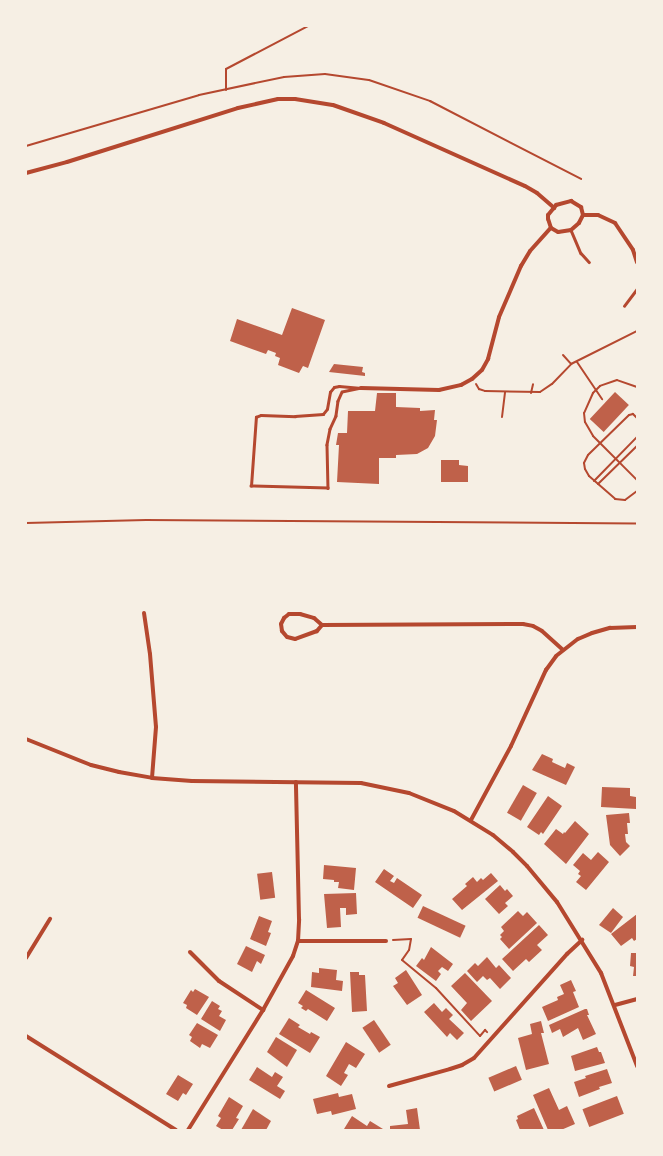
<!DOCTYPE html>
<style>
body{margin:0}
#map{position:relative;width:663px;height:1156px;overflow:hidden;background:#f6efe4;font-family:Signika,sans-serif}
div>[style]{position:absolute}
[style*='--x']{left:calc(var(--x)*1px);top:calc(var(--y)*1px);width:calc(var(--w)*1px);rotate:calc(var(--a)*1deg)}
.building>*{inset:0;background:#bf614a;transform-origin:0 0}
.path>*{height:2px;margin:-1px;padding:0 1px;transform-origin:1px;border-radius:1px;background:#b5482f}
.service>*{height:2.5px;margin:-1.25px;padding:0 1.25px;transform-origin:1.25px;border-radius:1.25px;background:#b5482f}
.minor>*{height:4px;margin:-2px;padding:0 2px;transform-origin:2px;border-radius:2px;background:#b5482f}
span{translate:-50% -50%;white-space:nowrap;text-align:center;line-height:1.15;-webkit-text-stroke:4px #f6efe4;paint-order:stroke}
.frame{position:absolute;inset:0;border:27px solid #f6efe4;pointer-events:none}
</style>
<div id="map">
<div class="building">
<i style="clip-path:polygon(292px 308px,325px 320px,308px 368px,303px 366px,299px 373px,278px 365px,280px 358px,275px 356px,276px 353px,268px 350px,266px 354px,230px 341px,237px 319px,282px 335px)"></i>
<i style="clip-path:polygon(334px 364px,363px 367px,362px 372px,365px 373px,365px 376px,329px 372px)"></i>
<i style="left:615px;top:392px;width:19px;height:37px;rotate:43deg"></i>
<i style="clip-path:polygon(377px 393px,396px 393px,396px 407px,420px 408px,420px 411px,435px 410px,434px 420px,437px 420px,435px 436px,428px 448px,417px 454px,396px 455px,396px 458px,379px 458px,379px 484px,337px 482px,339px 445px,336px 445px,338px 433px,347px 433px,348px 411px,375px 411px)"></i>
<i style="clip-path:polygon(441px 460px,459px 460px,459px 465px,468px 466px,468px 482px,441px 482px)"></i>
<i style="clip-path:polygon(542px 754px,553px 759px,552px 762px,565px 768px,567px 763px,575px 767px,566px 785px,532px 770px)"></i>
<i style="left:523px;top:785px;width:16px;height:32px;rotate:30deg"></i>
<i style="clip-path:polygon(602px 787px,630px 788px,630px 796px,636px 797px,636px 809px,601px 807px)"></i>
<i style="clip-path:polygon(548px 796px,562px 806px,543px 834px,541px 832px,539px 835px,527px 827px)"></i>
<i style="clip-path:polygon(629px 813px,630px 823px,627px 823px,628px 834px,625px 834px,626px 842px,630px 846px,620px 856px,610px 845px,606px 815px)"></i>
<i style="clip-path:polygon(575px 821px,589px 834px,566px 864px,544px 844px,556px 829px,563px 834px,564px 832px,565px 833px)"></i>
<i style="clip-path:polygon(598px 852px,609px 862px,586px 890px,576px 882px,581px 876px,578px 874px,580px 871px,573px 865px,583px 853px,591px 860px)"></i>
<i style="clip-path:polygon(324px 865px,356px 868px,354px 890px,338px 888px,339px 882px,334px 882px,334px 880px,323px 879px)"></i>
<i style="clip-path:polygon(384px 869px,394px 876px,390px 881px,394px 883px,397px 878px,422px 895px,413px 908px,375px 882px)"></i>
<i style="left:272px;top:872px;width:26px;height:15px;rotate:83deg"></i>
<i style="clip-path:polygon(491px 873px,498px 881px,462px 910px,452px 899px,467px 886px,465px 884px,473px 877px,477px 882px,481px 878px,483px 880px)"></i>
<i style="clip-path:polygon(500px 885px,505px 891px,507px 889px,513px 896px,505px 903px,508px 906px,499px 914px,485px 899px)"></i>
<i style="clip-path:polygon(356px 893px,357px 914px,346px 915px,346px 908px,340px 908px,341px 927px,327px 928px,324px 894px)"></i>
<i style="left:423px;top:906px;width:47px;height:13px;rotate:25deg"></i>
<i style="clip-path:polygon(613px 908px,623px 917px,611px 933px,599px 925px)"></i>
<i style="clip-path:polygon(518px 911px,523px 916px,527px 912px,537px 923px,509px 949px,500px 939px,502px 937px,500px 935px,504px 931px,501px 927px)"></i>
<i style="clip-path:polygon(637px 914px,637px 939px,634px 941px,632px 938px,621px 946px,611px 934px)"></i>
<i style="clip-path:polygon(259px 916px,272px 921px,268px 932px,271px 933px,266px 946px,250px 939px)"></i>
<i style="clip-path:polygon(539px 925px,548px 935px,537px 945px,542px 950px,529px 962px,526px 959px,513px 971px,502px 959px)"></i>
<i style="clip-path:polygon(246px 946px,265px 955px,261px 964px,257px 961px,252px 972px,237px 964px)"></i>
<i style="clip-path:polygon(431px 947px,453px 964px,448px 971px,442px 967px,438px 971px,441px 974px,436px 981px,416px 966px,422px 958px,424px 960px)"></i>
<i style="clip-path:polygon(631px 953px,637px 953px,637px 976px,633px 976px,634px 967px,630px 966px)"></i>
<i style="clip-path:polygon(487px 957px,496px 968px,499px 965px,511px 978px,500px 989px,490px 978px,487px 980px,483px 976px,477px 982px,467px 971px,475px 963px,478px 966px)"></i>
<i style="clip-path:polygon(319px 968px,337px 970px,336px 980px,343px 981px,342px 991px,311px 987px,312px 972px,319px 973px)"></i>
<i style="clip-path:polygon(406px 970px,422px 995px,407px 1005px,393px 986px,398px 983px,395px 978px)"></i>
<i style="clip-path:polygon(350px 972px,359px 972px,359px 975px,365px 975px,367px 1011px,352px 1012px)"></i>
<i style="clip-path:polygon(465px 973px,492px 1001px,471px 1021px,461px 1010px,467px 1003px,451px 986px)"></i>
<i style="clip-path:polygon(571px 980px,576px 991px,573px 992px,579px 1007px,548px 1021px,542px 1007px,558px 1000px,557px 997px,564px 994px,560px 985px)"></i>
<i style="clip-path:polygon(195px 989px,209px 997px,197px 1015px,186px 1008px,187px 1005px,183px 1003px,191px 990px,193px 992px)"></i>
<i style="clip-path:polygon(306px 990px,335px 1008px,327px 1021px,308px 1009px,306px 1011px,301px 1008px,303px 1006px,298px 1003px)"></i>
<i style="clip-path:polygon(212px 1001px,220px 1006px,218px 1009px,222px 1011px,219px 1016px,226px 1020px,220px 1031px,201px 1019px)"></i>
<i style="clip-path:polygon(434px 1003px,442px 1012px,446px 1008px,453px 1015px,449px 1019px,464px 1033px,457px 1040px,450px 1033px,447px 1037px,424px 1012px)"></i>
<i style="clip-path:polygon(585px 1009px,587px 1009px,589px 1015px,587px 1015px,596px 1034px,583px 1040px,578px 1028px,563px 1037px,560px 1029px,552px 1033px,549px 1025px)"></i>
<i style="clip-path:polygon(289px 1018px,300px 1025px,298px 1027px,310px 1034px,311px 1032px,320px 1037px,310px 1053px,279px 1034px)"></i>
<i style="left:374px;top:1020px;width:30px;height:14px;rotate:56deg"></i>
<i style="clip-path:polygon(541px 1021px,544px 1033px,541px 1033px,549px 1064px,526px 1070px,518px 1038px,532px 1034px,530px 1024px)"></i>
<i style="clip-path:polygon(197px 1023px,218px 1035px,210px 1048px,202px 1044px,200px 1048px,190px 1041px,192px 1037px,189px 1035px)"></i>
<i style="clip-path:polygon(276px 1037px,297px 1050px,287px 1067px,267px 1052px)"></i>
<i style="clip-path:polygon(346px 1042px,365px 1054px,356px 1068px,349px 1064px,344px 1073px,348px 1075px,341px 1086px,326px 1076px)"></i>
<i style="clip-path:polygon(597px 1047px,599px 1052px,601px 1052px,605px 1063px,575px 1071px,571px 1056px)"></i>
<i style="left:516px;top:1066px;width:15px;height:30px;rotate:67deg"></i>
<i style="clip-path:polygon(257px 1067px,272px 1077px,275px 1072px,283px 1077px,277px 1086px,285px 1091px,280px 1099px,249px 1080px)"></i>
<i style="clip-path:polygon(607px 1069px,612px 1083px,599px 1087px,600px 1089px,579px 1097px,574px 1082px,586px 1078px,585px 1076px)"></i>
<i style="clip-path:polygon(178px 1075px,193px 1084px,186px 1095px,183px 1093px,178px 1101px,166px 1094px)"></i>
<i style="clip-path:polygon(549px 1088px,559px 1110px,567px 1106px,575px 1124px,561px 1130px,548px 1130px,533px 1095px)"></i>
<i style="clip-path:polygon(338px 1093px,339px 1097px,352px 1094px,356px 1109px,332px 1115px,331px 1111px,317px 1114px,313px 1099px)"></i>
<i style="left:617px;top:1096px;width:19px;height:37px;rotate:69deg"></i>
<i style="clip-path:polygon(229px 1097px,243px 1106px,236px 1118px,239px 1119px,232px 1130px,223px 1130px,216px 1126px,221px 1118px,218px 1116px)"></i>
<i style="clip-path:polygon(417px 1108px,420px 1130px,390px 1130px,390px 1126px,408px 1124px,406px 1110px)"></i>
<i style="clip-path:polygon(534px 1108px,544px 1130px,520px 1130px,516px 1120px,518px 1119px,517px 1116px)"></i>
<i style="clip-path:polygon(253px 1109px,271px 1121px,266px 1130px,241px 1130px)"></i>
<i style="clip-path:polygon(352px 1116px,367px 1126px,370px 1121px,383px 1129px,345px 1130px,344px 1129px)"></i>
</div>
<div class="path">
<i style="--x:226;--y:90;--w:21;--a:-90"></i>
<i style="--x:226;--y:69;--w:93;--a:-27.7"></i>
<i style="--x:26;--y:146;--w:180;--a:-16.4"></i>
<i style="--x:199;--y:95;--w:87;--a:-12"></i>
<i style="--x:284;--y:77;--w:41;--a:-4.2"></i>
<i style="--x:325;--y:74;--w:44;--a:7.8"></i>
<i style="--x:369;--y:80;--w:65;--a:19"></i>
<i style="--x:430;--y:101;--w:170;--a:27.3"></i>
<i style="--x:563;--y:355;--w:12;--a:48"></i>
<i style="--x:577;--y:362;--w:45;--a:56"></i>
<i style="--x:476;--y:384;--w:6;--a:59"></i>
<i style="--x:479;--y:389;--w:6;--a:18"></i>
<i style="--x:485;--y:391;--w:55;--a:1"></i>
<i style="--x:540;--y:392;--w:14;--a:-34"></i>
<i style="--x:552;--y:384;--w:28;--a:-46"></i>
<i style="--x:571;--y:364;--w:74;--a:-26.6"></i>
<i style="--x:637;--y:387;--w:21;--a:-161"></i>
<i style="--x:617;--y:380;--w:18;--a:161"></i>
<i style="--x:600;--y:386;--w:10;--a:135"></i>
<i style="--x:593;--y:393;--w:22;--a:114"></i>
<i style="--x:584;--y:413;--w:9;--a:84"></i>
<i style="--x:585;--y:422;--w:16;--a:60"></i>
<i style="--x:593;--y:436;--w:62;--a:45"></i>
<i style="--x:531;--y:393;--w:9;--a:-77"></i>
<i style="--x:502;--y:417;--w:25;--a:-83"></i>
<i style="--x:637;--y:418;--w:6;--a:-135"></i>
<i style="--x:633;--y:414;--w:4;--a:166"></i>
<i style="--x:629;--y:415;--w:57;--a:135.7"></i>
<i style="--x:588;--y:455;--w:9;--a:117"></i>
<i style="--x:584;--y:463;--w:6;--a:81"></i>
<i style="--x:585;--y:469;--w:8;--a:60"></i>
<i style="--x:589;--y:476;--w:35;--a:41"></i>
<i style="--x:615;--y:499;--w:10;--a:6"></i>
<i style="--x:625;--y:500;--w:15;--a:-37"></i>
<i style="--x:594;--y:481;--w:62;--a:-45.7"></i>
<i style="--x:598;--y:484;--w:54;--a:-44.3"></i>
<i style="--x:26;--y:523;--w:120;--a:-1.4"></i>
<i style="--x:146;--y:520;--w:491;--a:0.4"></i>
<i style="--x:393;--y:940;--w:18;--a:-3"></i>
<i style="--x:411;--y:939;--w:11;--a:100"></i>
<i style="--x:409;--y:950;--w:12;--a:125"></i>
<i style="--x:402;--y:960;--w:44;--a:39.5"></i>
<i style="--x:436;--y:988;--w:65;--a:47.5"></i>
<i style="--x:480;--y:1036;--w:8;--a:-50"></i>
<i style="--x:485;--y:1030;--w:3;--a:45"></i>
</div>
<div class="service">
<i style="--x:571;--y:230;--w:25;--a:67"></i>
<i style="--x:581;--y:253;--w:12;--a:48"></i>
<i style="--x:624;--y:306;--w:21;--a:-53"></i>
<i style="--x:339;--y:386;--w:22;--a:5"></i>
<i style="--x:361;--y:388;--w:19;--a:168"></i>
<i style="--x:342;--y:392;--w:10;--a:114"></i>
<i style="--x:338;--y:401;--w:15;--a:98"></i>
<i style="--x:336;--y:416;--w:14;--a:115"></i>
<i style="--x:330;--y:429;--w:16;--a:101"></i>
<i style="--x:327;--y:445;--w:43;--a:88.7"></i>
<i style="--x:328;--y:488;--w:77;--a:-178.5"></i>
<i style="--x:251;--y:486;--w:69;--a:-85.9"></i>
<i style="--x:256;--y:417;--w:5;--a:-22"></i>
<i style="--x:261;--y:415;--w:34;--a:2"></i>
<i style="--x:295;--y:416;--w:28;--a:-4"></i>
<i style="--x:323;--y:414;--w:6;--a:-51"></i>
<i style="--x:327;--y:409;--w:17;--a:-80"></i>
<i style="--x:330;--y:392;--w:6;--a:-51"></i>
<i style="--x:334;--y:387;--w:5;--a:-11"></i>
</div>
<div class="minor">
<i style="--x:26;--y:173;--w:42;--a:-15"></i>
<i style="--x:67;--y:162;--w:179;--a:-17.5"></i>
<i style="--x:238;--y:108;--w:41;--a:-12.7"></i>
<i style="--x:278;--y:99;--w:17;--a:0"></i>
<i style="--x:295;--y:99;--w:38;--a:9"></i>
<i style="--x:333;--y:105;--w:54;--a:19.4"></i>
<i style="--x:384;--y:123;--w:154;--a:24.1"></i>
<i style="--x:525;--y:186;--w:14;--a:30"></i>
<i style="--x:537;--y:193;--w:23;--a:41"></i>
<i style="--x:571;--y:201;--w:12;--a:31"></i>
<i style="--x:581;--y:207;--w:8;--a:76"></i>
<i style="--x:583;--y:215;--w:9;--a:117"></i>
<i style="--x:579;--y:223;--w:11;--a:139"></i>
<i style="--x:571;--y:230;--w:13;--a:171"></i>
<i style="--x:558;--y:232;--w:8;--a:-150"></i>
<i style="--x:551;--y:228;--w:9;--a:-108"></i>
<i style="--x:548;--y:219;--w:4;--a:-90"></i>
<i style="--x:548;--y:215;--w:13;--a:-51"></i>
<i style="--x:556;--y:205;--w:16;--a:-15"></i>
<i style="--x:583;--y:215;--w:15;--a:0"></i>
<i style="--x:598;--y:215;--w:19;--a:25"></i>
<i style="--x:615;--y:223;--w:32;--a:56"></i>
<i style="--x:633;--y:250;--w:13;--a:72"></i>
<i style="--x:361;--y:388;--w:78;--a:1.5"></i>
<i style="--x:439;--y:390;--w:23;--a:-13"></i>
<i style="--x:461;--y:385;--w:13;--a:-29"></i>
<i style="--x:472;--y:379;--w:13;--a:-42"></i>
<i style="--x:482;--y:370;--w:13;--a:-61"></i>
<i style="--x:488;--y:359;--w:43;--a:-75.3"></i>
<i style="--x:499;--y:317;--w:56;--a:-66.7"></i>
<i style="--x:521;--y:266;--w:17;--a:-59"></i>
<i style="--x:530;--y:251;--w:31;--a:-48"></i>
<i style="--x:144;--y:613;--w:41;--a:81.7"></i>
<i style="--x:150;--y:654;--w:73;--a:85.3"></i>
<i style="--x:156;--y:727;--w:51;--a:94.5"></i>
<i style="--x:322;--y:625;--w:8;--a:130"></i>
<i style="--x:317;--y:631;--w:23;--a:160"></i>
<i style="--x:295;--y:639;--w:8;--a:-166"></i>
<i style="--x:287;--y:637;--w:8;--a:-130"></i>
<i style="--x:282;--y:631;--w:7;--a:-98"></i>
<i style="--x:281;--y:624;--w:7;--a:-63"></i>
<i style="--x:284;--y:618;--w:6;--a:-39"></i>
<i style="--x:289;--y:614;--w:11;--a:0"></i>
<i style="--x:300;--y:614;--w:15;--a:16"></i>
<i style="--x:314;--y:618;--w:11;--a:41"></i>
<i style="--x:322;--y:625;--w:201;--a:-0.3"></i>
<i style="--x:523;--y:624;--w:10;--a:11"></i>
<i style="--x:533;--y:626;--w:10;--a:29"></i>
<i style="--x:542;--y:631;--w:28;--a:42"></i>
<i style="--x:26;--y:739;--w:70;--a:21.8"></i>
<i style="--x:91;--y:765;--w:29;--a:14"></i>
<i style="--x:119;--y:772;--w:34;--a:10"></i>
<i style="--x:152;--y:778;--w:40;--a:4.3"></i>
<i style="--x:192;--y:781;--w:169;--a:0.7"></i>
<i style="--x:361;--y:783;--w:49;--a:11.8"></i>
<i style="--x:409;--y:793;--w:48;--a:21.8"></i>
<i style="--x:454;--y:811;--w:46;--a:31.6"></i>
<i style="--x:493;--y:835;--w:26;--a:40"></i>
<i style="--x:513;--y:852;--w:20;--a:45"></i>
<i style="--x:527;--y:866;--w:47;--a:50.2"></i>
<i style="--x:557;--y:902;--w:84;--a:58.2"></i>
<i style="--x:601;--y:973;--w:100;--a:68.8"></i>
<i style="--x:471;--y:820;--w:84;--a:-61.6"></i>
<i style="--x:511;--y:746;--w:84;--a:-65.3"></i>
<i style="--x:546;--y:670;--w:17;--a:-54"></i>
<i style="--x:556;--y:656;--w:28;--a:-38"></i>
<i style="--x:578;--y:639;--w:15;--a:-23"></i>
<i style="--x:592;--y:633;--w:19;--a:-16"></i>
<i style="--x:610;--y:628;--w:27;--a:-2"></i>
<i style="--x:298;--y:941;--w:88;--a:0"></i>
<i style="--x:190;--y:952;--w:41;--a:45"></i>
<i style="--x:219;--y:981;--w:53;--a:33.4"></i>
<i style="--x:26;--y:958;--w:46;--a:-58.4"></i>
<i style="--x:615;--y:1005;--w:23;--a:-15"></i>
<i style="--x:26;--y:1036;--w:177;--a:32.1"></i>
<i style="--x:389;--y:1086;--w:63;--a:-15.6"></i>
<i style="--x:450;--y:1069;--w:13;--a:-18"></i>
<i style="--x:462;--y:1065;--w:14;--a:-30"></i>
<i style="--x:474;--y:1058;--w:140;--a:-48.2"></i>
<i style="--x:567;--y:954;--w:21;--a:-43"></i>
<i style="--x:188;--y:1130;--w:142;--a:-58"></i>
<i style="--x:263;--y:1010;--w:62;--a:-60.9"></i>
<i style="--x:293;--y:956;--w:16;--a:-72"></i>
<i style="--x:298;--y:941;--w:22;--a:-87"></i>
<i style="--x:299;--y:919;--w:137;--a:-91.3"></i>
</div>
<div class="frame"></div>
</div>
